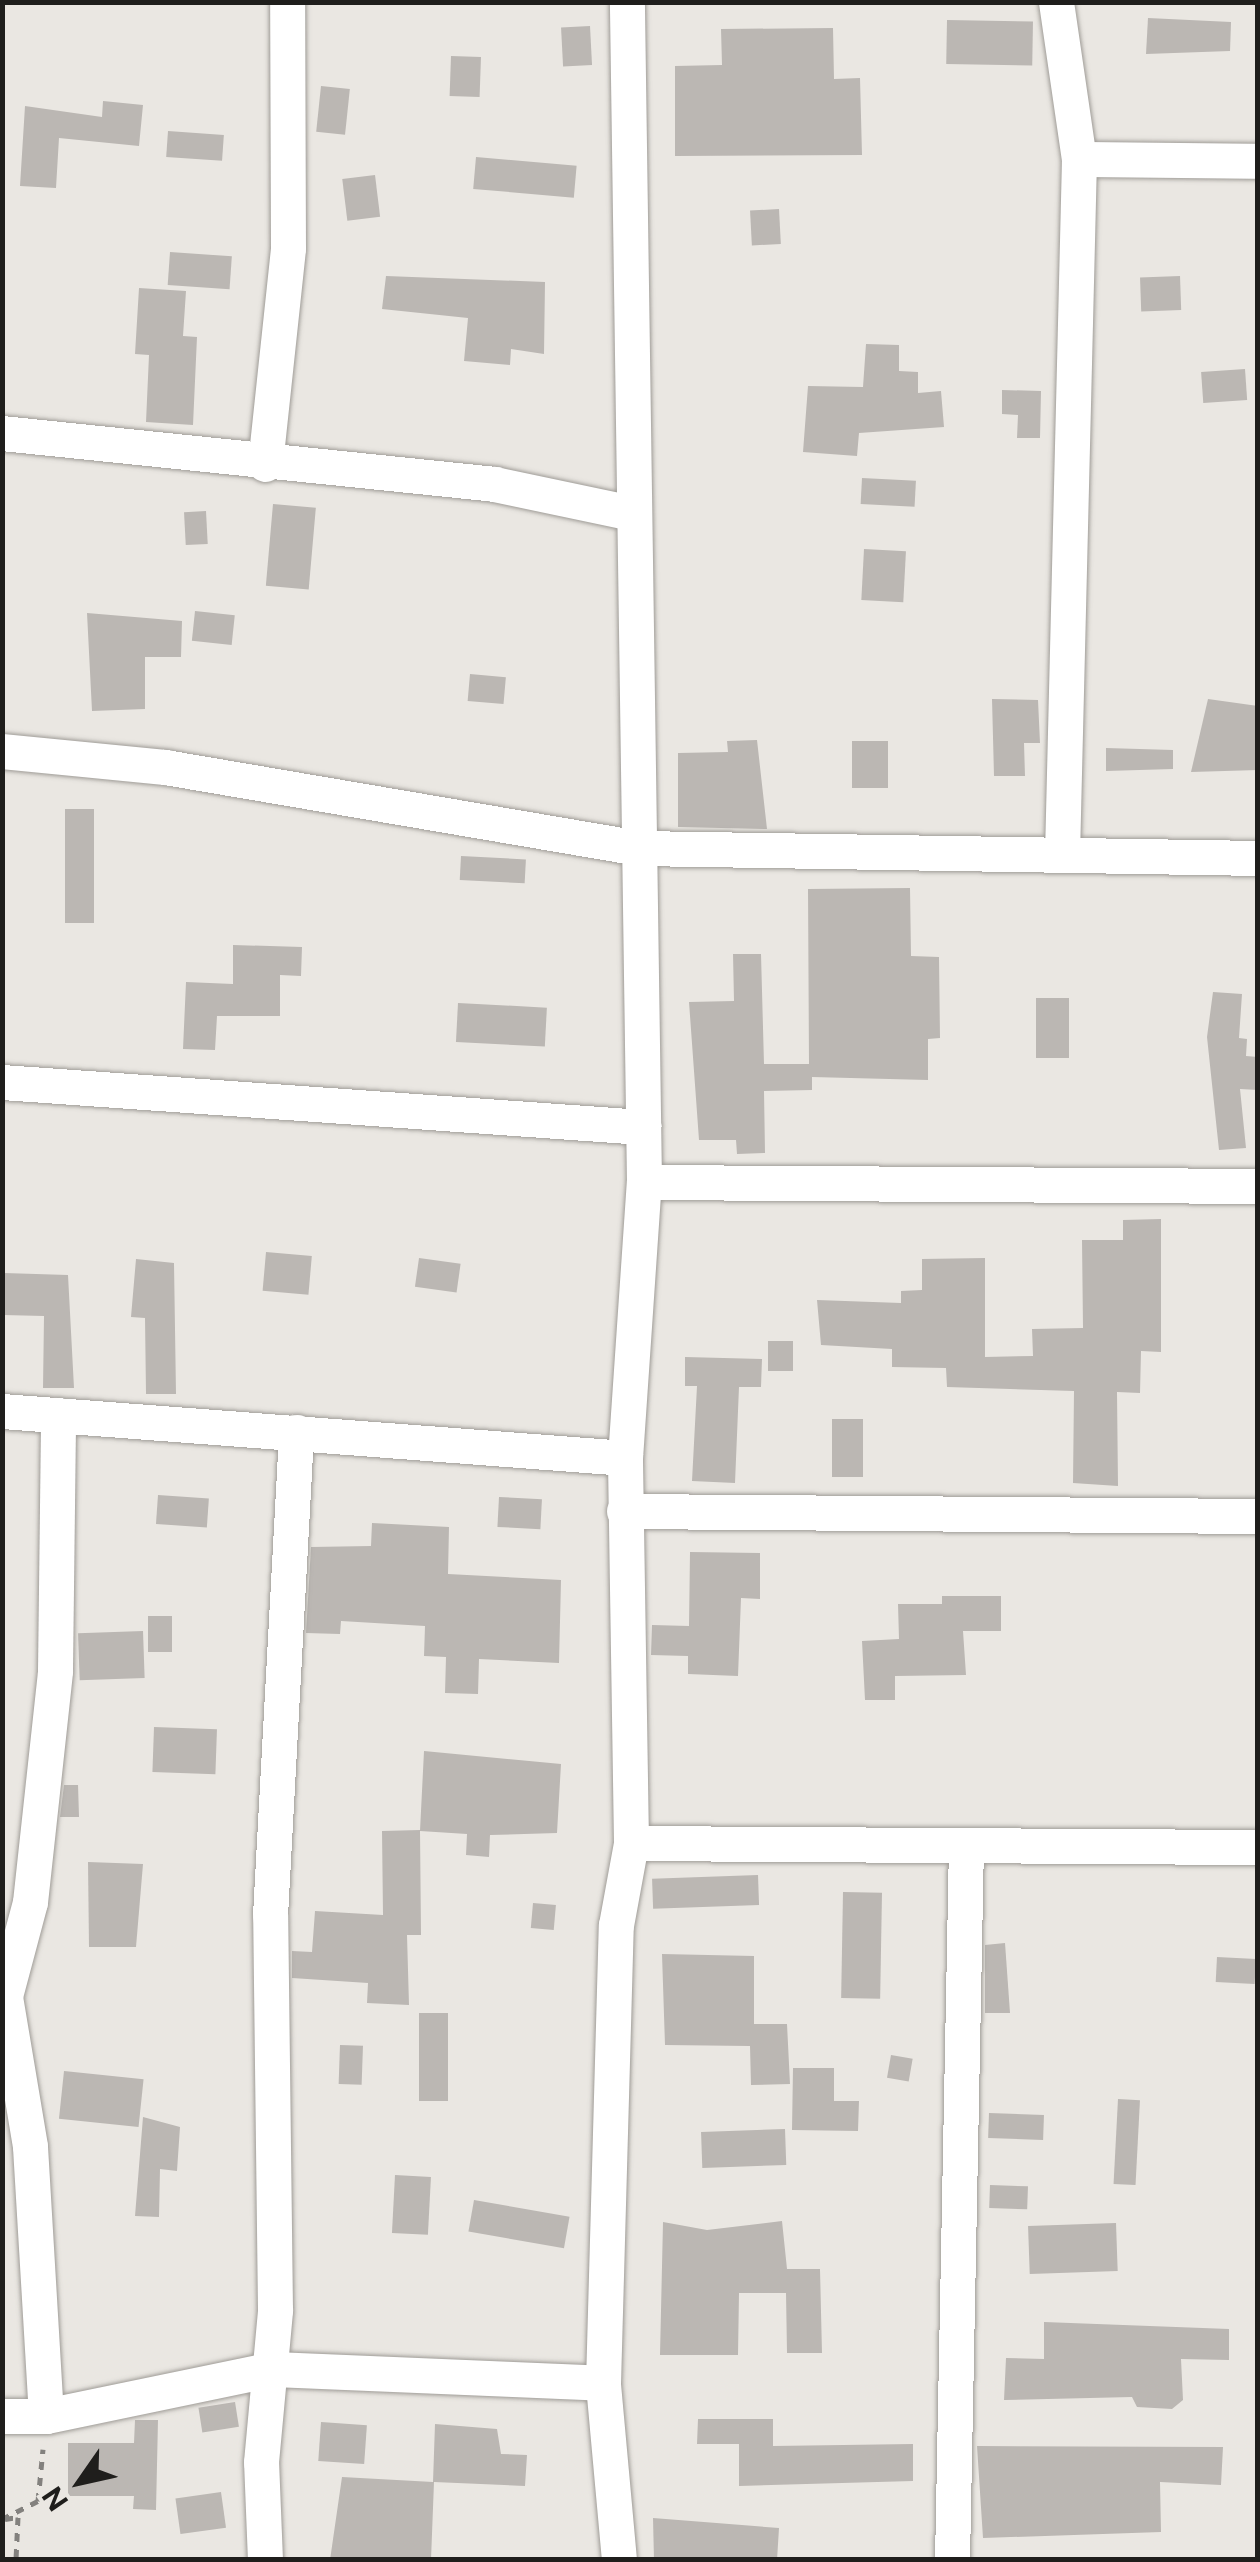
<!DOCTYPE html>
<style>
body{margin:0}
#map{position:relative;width:1260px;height:2562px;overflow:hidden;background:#eae7e2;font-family:"Public Sans",sans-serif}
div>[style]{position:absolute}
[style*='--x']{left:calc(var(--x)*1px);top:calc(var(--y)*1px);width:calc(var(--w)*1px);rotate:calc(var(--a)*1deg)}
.building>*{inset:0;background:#bbb7b3;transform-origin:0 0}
.path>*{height:5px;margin-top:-2.5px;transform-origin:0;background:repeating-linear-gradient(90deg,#83817e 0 8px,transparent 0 16px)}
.roads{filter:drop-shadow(0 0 2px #9f9c97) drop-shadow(0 0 2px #9f9c97)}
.street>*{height:35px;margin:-17.5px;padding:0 17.5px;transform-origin:17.5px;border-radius:17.5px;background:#fff}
span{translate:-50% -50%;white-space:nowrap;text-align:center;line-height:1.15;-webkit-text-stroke:8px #eae7e2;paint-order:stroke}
.frame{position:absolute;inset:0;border:5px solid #1f1e1c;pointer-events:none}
.north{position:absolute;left:30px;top:2432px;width:100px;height:100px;-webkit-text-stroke:8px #eae7e2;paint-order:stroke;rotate:236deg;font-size:28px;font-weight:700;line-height:40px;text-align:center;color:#1f1e1c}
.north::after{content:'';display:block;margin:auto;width:35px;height:45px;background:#1f1e1c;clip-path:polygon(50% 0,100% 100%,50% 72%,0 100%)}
</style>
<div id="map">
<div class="building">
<i style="clip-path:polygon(1148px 18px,1231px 22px,1230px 51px,1146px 54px)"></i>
<i style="left:947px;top:20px;width:86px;height:44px;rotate:1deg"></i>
<i style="left:590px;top:26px;width:39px;height:29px;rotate:87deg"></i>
<i style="clip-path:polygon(833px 28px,834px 79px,860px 78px,862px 155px,675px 156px,675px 66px,722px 65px,721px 29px)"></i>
<i style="left:451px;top:56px;width:30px;height:40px;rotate:2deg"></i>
<i style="left:321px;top:86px;width:29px;height:46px;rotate:6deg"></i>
<i style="clip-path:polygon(103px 101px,143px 105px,139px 146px,59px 138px,56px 188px,20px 186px,25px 106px,102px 117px)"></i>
<i style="left:168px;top:131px;width:56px;height:26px;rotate:4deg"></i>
<i style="left:476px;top:157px;width:101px;height:32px;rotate:5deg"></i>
<i style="left:375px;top:175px;width:42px;height:33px;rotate:83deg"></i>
<i style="left:779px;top:209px;width:35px;height:29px;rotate:87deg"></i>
<i style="left:170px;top:252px;width:62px;height:33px;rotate:4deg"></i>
<i style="clip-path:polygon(386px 276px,545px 282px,544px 354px,511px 349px,510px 365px,464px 361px,468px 318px,382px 309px)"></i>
<i style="left:1180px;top:276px;width:34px;height:40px;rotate:88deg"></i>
<i style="clip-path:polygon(139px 288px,186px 291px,183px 336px,197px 337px,193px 425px,146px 422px,149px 355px,135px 354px)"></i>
<i style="clip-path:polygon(866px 344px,899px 345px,899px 371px,918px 372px,918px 393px,941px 391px,944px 427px,859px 433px,857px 456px,803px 452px,808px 386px,863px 387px)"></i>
<i style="left:1245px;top:369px;width:31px;height:44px;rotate:86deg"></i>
<i style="clip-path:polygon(1002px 390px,1041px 391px,1040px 438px,1017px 438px,1018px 415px,1002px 414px)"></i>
<i style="left:862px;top:478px;width:54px;height:26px;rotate:3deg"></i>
<i style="left:273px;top:504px;width:43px;height:82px;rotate:5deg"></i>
<i style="left:206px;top:511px;width:33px;height:22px;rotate:87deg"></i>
<i style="left:864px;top:549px;width:42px;height:51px;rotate:3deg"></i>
<i style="left:195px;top:611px;width:40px;height:30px;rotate:6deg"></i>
<i style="clip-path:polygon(87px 613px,182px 621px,181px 657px,145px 657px,145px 709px,92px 711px)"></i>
<i style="left:470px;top:674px;width:36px;height:27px;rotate:5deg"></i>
<i style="clip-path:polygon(992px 699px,1038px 700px,1040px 743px,1024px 743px,1025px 776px,994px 776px)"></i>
<i style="clip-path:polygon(1208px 699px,1258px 706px,1258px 770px,1191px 772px)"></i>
<i style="clip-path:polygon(757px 740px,767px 829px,678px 827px,678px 753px,728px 752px,727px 741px)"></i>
<i style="left:852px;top:741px;width:36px;height:47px"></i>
<i style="clip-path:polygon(1106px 748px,1173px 750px,1173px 769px,1106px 771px)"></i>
<i style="left:65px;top:809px;width:29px;height:114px"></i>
<i style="left:461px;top:856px;width:65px;height:24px;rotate:3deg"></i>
<i style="clip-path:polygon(910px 888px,911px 956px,939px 957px,940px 1038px,928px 1039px,928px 1080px,812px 1077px,812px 1090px,764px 1091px,765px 1153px,737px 1154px,736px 1140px,699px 1140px,689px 1002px,734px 1001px,733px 954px,761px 954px,764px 1064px,809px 1064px,808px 889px)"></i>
<i style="clip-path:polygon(233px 945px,302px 947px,301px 976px,280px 975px,280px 1016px,217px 1016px,215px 1050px,183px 1049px,186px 982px,233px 984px)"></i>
<i style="clip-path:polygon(1213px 992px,1242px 994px,1239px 1038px,1247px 1039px,1246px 1056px,1258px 1057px,1258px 1090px,1240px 1089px,1246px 1148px,1219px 1150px,1207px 1037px)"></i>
<i style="left:1036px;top:998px;width:33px;height:60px"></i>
<i style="left:458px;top:1003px;width:89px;height:39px;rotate:3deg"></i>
<i style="clip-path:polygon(1161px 1219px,1161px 1352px,1141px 1351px,1140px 1393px,1117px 1392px,1118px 1486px,1073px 1483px,1074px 1391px,947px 1387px,946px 1368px,892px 1367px,892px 1349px,821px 1345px,817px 1300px,901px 1303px,901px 1291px,922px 1290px,922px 1259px,985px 1258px,985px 1357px,1033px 1356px,1032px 1329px,1083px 1328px,1082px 1240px,1123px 1240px,1123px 1220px)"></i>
<i style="left:266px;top:1252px;width:46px;height:39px;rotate:5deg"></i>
<i style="left:419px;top:1258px;width:42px;height:29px;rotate:8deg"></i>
<i style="clip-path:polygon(136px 1259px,174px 1263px,176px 1394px,146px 1394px,145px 1318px,131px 1317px)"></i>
<i style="clip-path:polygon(4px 1273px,68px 1275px,74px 1388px,43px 1388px,44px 1316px,3px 1315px)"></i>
<i style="left:768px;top:1341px;width:25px;height:30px"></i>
<i style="clip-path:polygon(685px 1357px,762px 1359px,761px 1387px,739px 1387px,735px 1483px,692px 1481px,697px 1386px,685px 1386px)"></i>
<i style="left:832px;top:1419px;width:31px;height:58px"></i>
<i style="left:158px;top:1495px;width:51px;height:29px;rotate:4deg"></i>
<i style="left:499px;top:1497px;width:43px;height:30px;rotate:3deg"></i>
<i style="clip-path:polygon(372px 1523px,449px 1527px,448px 1574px,561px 1580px,559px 1663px,479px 1659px,478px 1694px,445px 1693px,446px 1657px,424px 1656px,425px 1626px,341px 1621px,340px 1634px,306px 1633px,311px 1547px,371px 1546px)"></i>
<i style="clip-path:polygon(690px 1552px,760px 1553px,760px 1599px,741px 1598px,738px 1676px,688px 1674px,688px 1656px,651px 1655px,652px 1625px,689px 1626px)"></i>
<i style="clip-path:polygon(942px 1596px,1001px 1596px,1001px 1631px,963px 1631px,966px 1675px,895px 1676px,895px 1700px,865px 1700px,862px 1641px,899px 1639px,898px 1604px,942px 1604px)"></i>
<i style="left:148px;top:1616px;width:24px;height:36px"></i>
<i style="left:143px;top:1631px;width:47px;height:65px;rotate:88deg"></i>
<i style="left:154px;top:1727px;width:63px;height:45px;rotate:2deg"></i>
<i style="clip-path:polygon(424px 1751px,561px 1764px,557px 1833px,490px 1835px,489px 1857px,466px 1855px,467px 1834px,420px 1831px)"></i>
<i style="clip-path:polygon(64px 1785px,78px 1785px,79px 1817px,60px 1817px)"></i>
<i style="clip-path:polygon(420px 1830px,421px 1935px,407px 1935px,409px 2005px,367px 2003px,368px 1983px,292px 1978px,292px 1951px,312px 1952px,315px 1911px,383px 1915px,382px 1831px)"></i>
<i style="clip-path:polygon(88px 1862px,143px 1864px,136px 1947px,89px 1947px)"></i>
<i style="left:758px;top:1875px;width:30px;height:106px;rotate:88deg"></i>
<i style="left:843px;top:1892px;width:39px;height:106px;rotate:1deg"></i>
<i style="left:533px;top:1903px;width:23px;height:25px;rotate:5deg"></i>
<i style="clip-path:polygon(1005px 1943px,1010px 2013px,985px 2013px,985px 1945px)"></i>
<i style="clip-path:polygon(662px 1954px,754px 1956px,754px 2024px,787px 2024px,790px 2084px,751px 2085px,750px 2046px,665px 2045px)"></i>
<i style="left:1217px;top:1957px;width:39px;height:25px;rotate:3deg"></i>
<i style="left:419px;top:2013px;width:29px;height:88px"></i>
<i style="left:340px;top:2045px;width:23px;height:39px;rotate:2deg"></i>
<i style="left:891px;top:2055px;width:22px;height:23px;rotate:10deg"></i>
<i style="clip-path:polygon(793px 2068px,834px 2068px,834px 2101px,859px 2101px,858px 2131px,792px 2130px)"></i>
<i style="left:64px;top:2071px;width:80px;height:48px;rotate:6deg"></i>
<i style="left:1118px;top:2099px;width:22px;height:85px;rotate:3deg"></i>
<i style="left:989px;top:2113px;width:55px;height:25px;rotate:2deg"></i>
<i style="clip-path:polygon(143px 2117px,180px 2127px,177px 2171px,160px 2169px,159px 2217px,135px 2216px)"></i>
<i style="left:785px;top:2129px;width:36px;height:84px;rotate:88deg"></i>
<i style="left:395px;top:2175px;width:36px;height:58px;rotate:3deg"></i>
<i style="left:990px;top:2185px;width:38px;height:23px;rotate:2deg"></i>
<i style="left:474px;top:2200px;width:97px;height:32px;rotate:10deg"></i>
<i style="clip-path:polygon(782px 2221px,787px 2269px,820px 2269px,822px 2353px,787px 2353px,786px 2293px,739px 2293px,738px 2355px,660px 2355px,663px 2222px,707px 2230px)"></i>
<i style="left:1116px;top:2223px;width:48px;height:88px;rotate:88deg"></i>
<i style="clip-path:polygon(1044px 2322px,1229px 2329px,1229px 2360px,1181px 2359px,1183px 2400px,1172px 2409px,1137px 2407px,1132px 2397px,1004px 2400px,1006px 2358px,1044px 2359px)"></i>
<i style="left:235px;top:2402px;width:25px;height:37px;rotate:81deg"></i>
<i style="clip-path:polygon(698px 2419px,773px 2419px,773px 2446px,913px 2444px,913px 2481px,739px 2486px,739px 2444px,697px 2444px)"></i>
<i style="clip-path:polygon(135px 2420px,158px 2420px,156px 2510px,133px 2509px,134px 2496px,68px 2496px,68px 2443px,134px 2443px)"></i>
<i style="left:321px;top:2422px;width:46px;height:39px;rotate:4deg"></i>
<i style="clip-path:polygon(435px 2424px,497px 2429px,501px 2454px,527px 2455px,525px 2486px,434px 2482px,431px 2560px,330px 2560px,342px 2477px,433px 2482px)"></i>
<i style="clip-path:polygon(977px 2446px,1223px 2447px,1221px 2485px,1160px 2482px,1161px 2532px,983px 2538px)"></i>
<i style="left:221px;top:2492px;width:36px;height:46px;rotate:82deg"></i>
<i style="clip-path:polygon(653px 2518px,779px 2528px,777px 2560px,654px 2560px)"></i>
</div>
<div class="path">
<i style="--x:2;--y:2519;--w:40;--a:-26.6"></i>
<i style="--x:38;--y:2501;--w:52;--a:-84.5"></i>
<i style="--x:5;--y:2519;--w:13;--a:-9"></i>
<i style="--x:18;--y:2517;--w:43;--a:92.7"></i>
</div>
<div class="roads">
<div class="street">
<i style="--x:1056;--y:2;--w:159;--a:81.7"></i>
<i style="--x:1079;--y:159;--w:696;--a:91.4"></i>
<i style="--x:1079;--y:159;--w:179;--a:0.6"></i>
<i style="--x:2;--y:433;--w:495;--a:5.9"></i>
<i style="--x:494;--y:484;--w:141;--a:11.9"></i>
<i style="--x:265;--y:464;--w:217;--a:-83.9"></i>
<i style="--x:288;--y:248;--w:246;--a:-90.2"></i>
<i style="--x:2;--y:751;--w:164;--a:5.6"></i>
<i style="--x:165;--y:767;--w:480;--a:9.7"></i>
<i style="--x:638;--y:848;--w:620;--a:0.92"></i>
<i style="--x:2;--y:1082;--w:643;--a:4.02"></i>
<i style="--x:644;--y:1182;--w:614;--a:0.37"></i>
<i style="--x:2;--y:1411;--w:625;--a:4.31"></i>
<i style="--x:624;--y:1511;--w:634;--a:0.45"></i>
<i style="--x:631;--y:1843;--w:627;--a:0.37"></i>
<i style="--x:2;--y:2416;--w:44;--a:0"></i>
<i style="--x:46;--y:2416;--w:232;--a:-11.7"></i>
<i style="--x:273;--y:2369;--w:330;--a:2.4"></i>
<i style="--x:46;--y:2416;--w:270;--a:-93.4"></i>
<i style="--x:30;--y:2146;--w:152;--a:-99.5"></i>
<i style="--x:5;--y:1996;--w:97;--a:-75.1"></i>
<i style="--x:30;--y:1902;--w:233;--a:-83.8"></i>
<i style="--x:55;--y:1670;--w:255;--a:-89.3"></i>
<i style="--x:265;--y:2560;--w:98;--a:-92.3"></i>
<i style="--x:261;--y:2462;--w:153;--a:-84.7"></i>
<i style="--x:275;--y:2310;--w:395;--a:-90.7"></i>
<i style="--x:270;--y:1915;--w:484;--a:-86.9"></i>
<i style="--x:619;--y:2560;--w:178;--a:-95.2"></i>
<i style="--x:603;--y:2383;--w:458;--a:-88.4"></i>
<i style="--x:616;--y:1925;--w:83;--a:-79.6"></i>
<i style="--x:631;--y:1843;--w:385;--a:-90.9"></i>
<i style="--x:625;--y:1458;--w:277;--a:-86.1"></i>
<i style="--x:644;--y:1182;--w:1180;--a:-90.83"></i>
<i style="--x:952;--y:2560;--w:715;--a:-88.88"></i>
</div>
</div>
<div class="frame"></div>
<div class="north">N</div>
</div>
